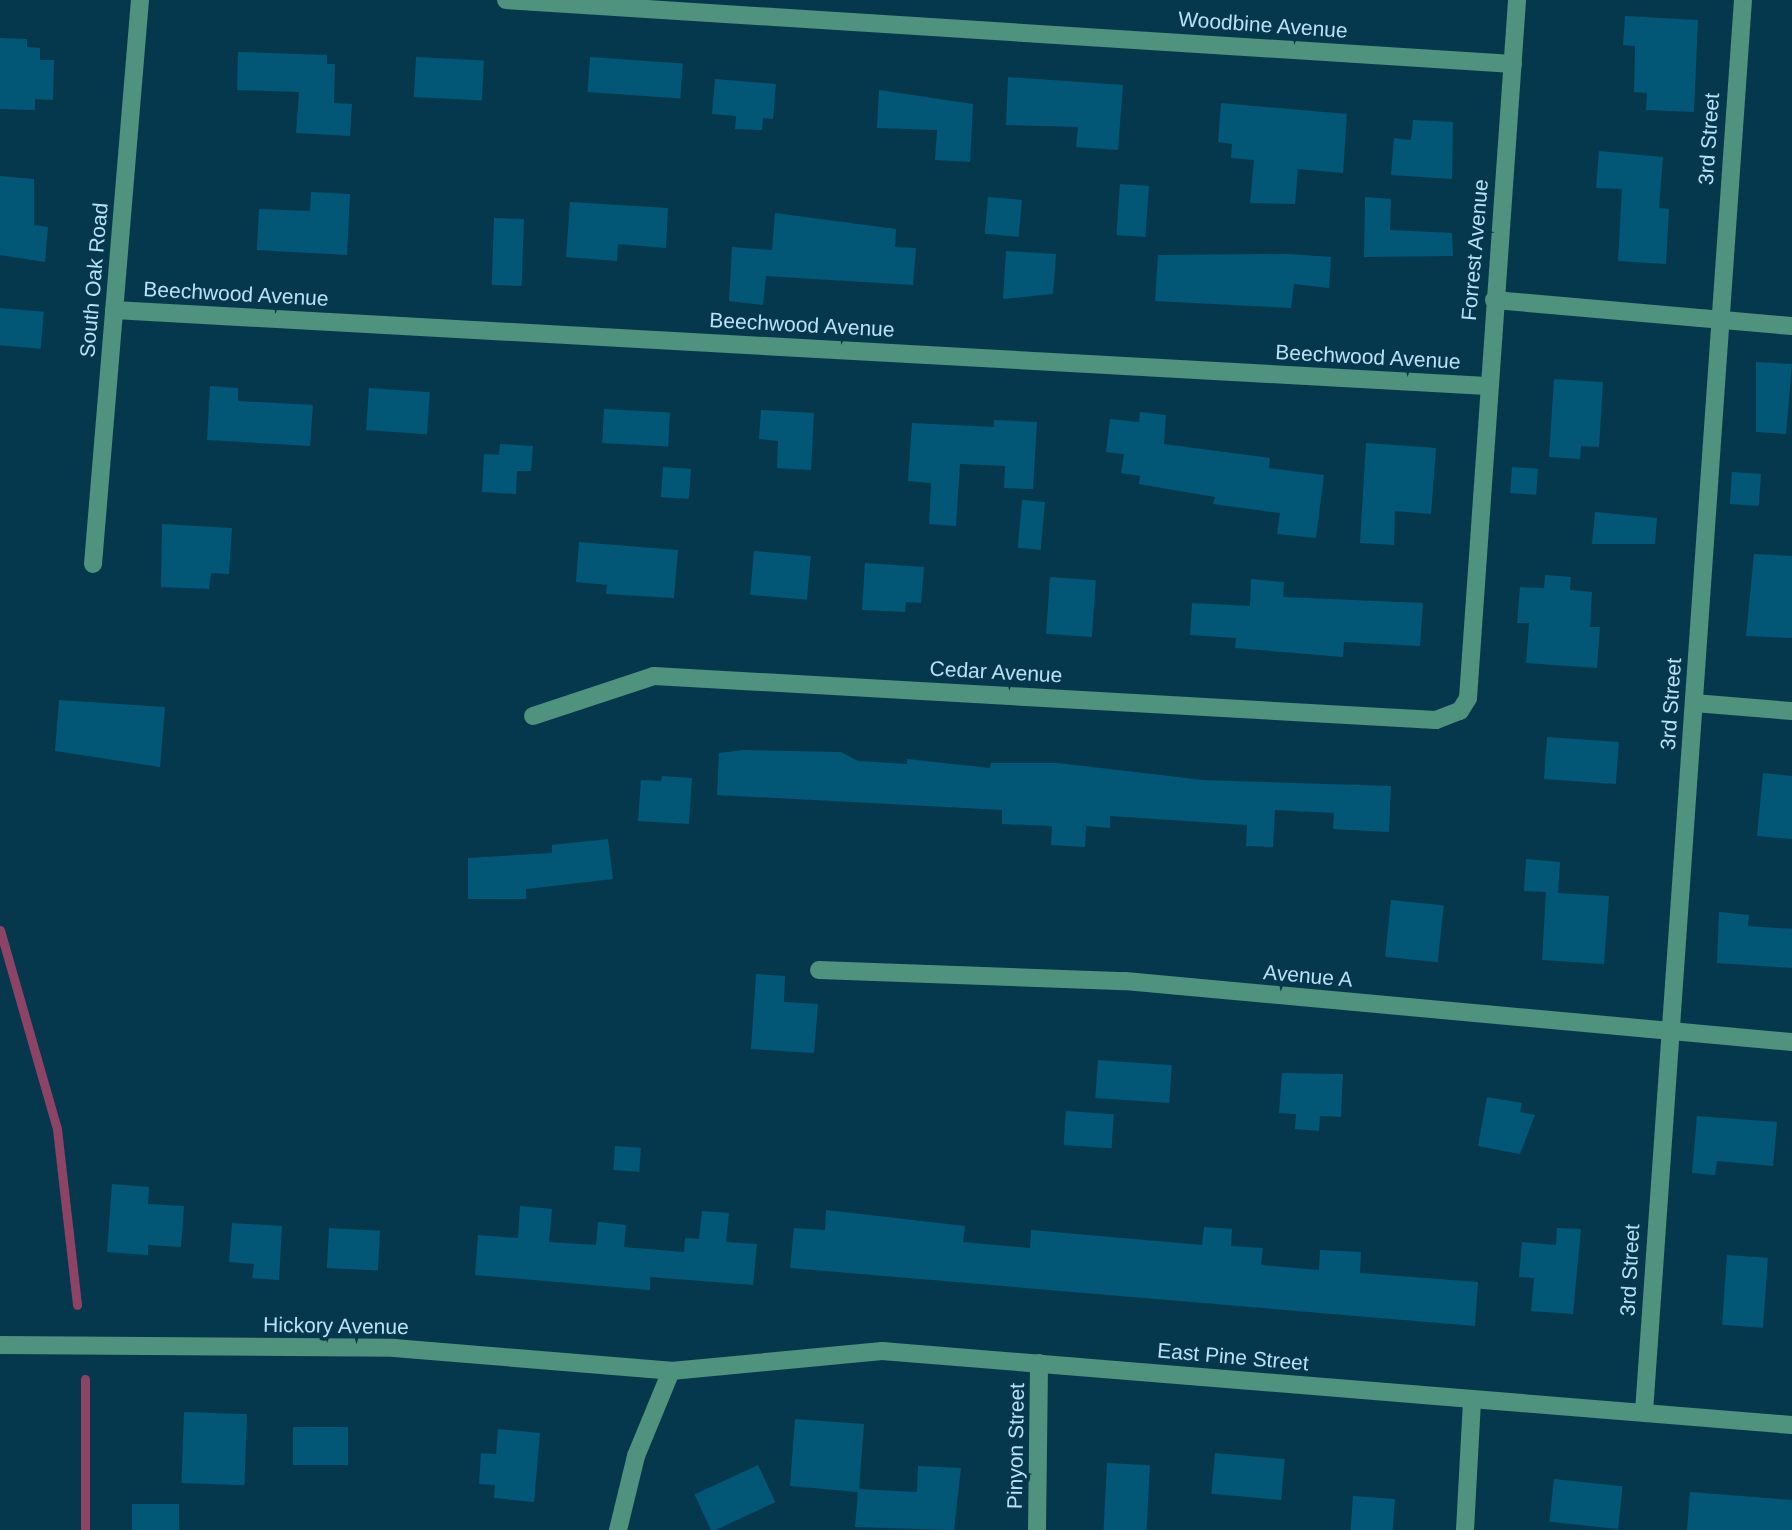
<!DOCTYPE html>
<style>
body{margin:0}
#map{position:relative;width:1792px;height:1530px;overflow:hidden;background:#05384d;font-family:Helvetica,sans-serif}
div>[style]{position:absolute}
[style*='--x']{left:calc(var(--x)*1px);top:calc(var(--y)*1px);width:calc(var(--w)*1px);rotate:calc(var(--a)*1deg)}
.stream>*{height:9px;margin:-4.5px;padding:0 4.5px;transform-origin:4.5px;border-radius:4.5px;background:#8d4366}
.building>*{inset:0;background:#025777;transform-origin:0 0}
.minor>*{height:18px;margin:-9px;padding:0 9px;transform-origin:9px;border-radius:9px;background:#4f927e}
span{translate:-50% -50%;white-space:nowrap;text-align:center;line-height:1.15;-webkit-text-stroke:7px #05384d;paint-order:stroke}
.street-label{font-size:21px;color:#b9e1f7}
</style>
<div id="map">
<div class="stream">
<i style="--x:0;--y:930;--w:207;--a:74"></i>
<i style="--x:57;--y:1129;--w:177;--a:83.5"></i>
<i style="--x:85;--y:1379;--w:151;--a:90"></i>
</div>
<div class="building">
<i style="clip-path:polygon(1625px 16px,1698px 20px,1694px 112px,1646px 110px,1647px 93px,1634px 92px,1635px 46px,1623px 45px)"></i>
<i style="clip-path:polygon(0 38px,27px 39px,27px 47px,40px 48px,40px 60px,54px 60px,53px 100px,35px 99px,35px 110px,0 109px)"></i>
<i style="clip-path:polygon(238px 52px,327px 55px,327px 64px,335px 64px,334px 103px,352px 104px,350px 136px,296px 133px,299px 92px,237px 90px)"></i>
<i style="left:416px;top:57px;width:68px;height:40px;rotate:3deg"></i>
<i style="left:590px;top:57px;width:93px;height:35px;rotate:4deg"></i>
<i style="clip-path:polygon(1008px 77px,1123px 85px,1118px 150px,1076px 147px,1078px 127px,1006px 125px)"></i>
<i style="clip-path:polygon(715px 79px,776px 84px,773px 119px,763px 118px,762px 130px,735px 129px,736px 116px,712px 114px)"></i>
<i style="clip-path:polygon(879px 90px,973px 104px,970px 162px,935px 160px,937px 130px,877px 128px)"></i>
<i style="clip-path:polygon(1221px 103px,1347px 114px,1343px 173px,1298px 169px,1295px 204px,1250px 203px,1254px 160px,1231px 158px,1232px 144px,1218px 142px)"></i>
<i style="clip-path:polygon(1413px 120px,1453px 122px,1452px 179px,1391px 175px,1394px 138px,1411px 140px)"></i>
<i style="clip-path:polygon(1599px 151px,1663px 157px,1659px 208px,1669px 209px,1666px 264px,1618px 261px,1622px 189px,1596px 188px)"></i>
<i style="clip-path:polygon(0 176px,34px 179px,34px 225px,48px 227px,45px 262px,0 255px)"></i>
<i style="left:1120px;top:184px;width:29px;height:51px;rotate:4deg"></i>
<i style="clip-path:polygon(311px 192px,350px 194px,347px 255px,257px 250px,259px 209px,310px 211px)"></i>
<i style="left:988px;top:197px;width:34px;height:37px;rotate:5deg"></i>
<i style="clip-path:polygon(1365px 197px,1391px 199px,1390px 230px,1452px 233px,1453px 256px,1364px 257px)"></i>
<i style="clip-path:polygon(570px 202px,668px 208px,666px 248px,618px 244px,617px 261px,566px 257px)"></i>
<i style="clip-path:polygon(775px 213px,896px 229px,895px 247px,916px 248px,913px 285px,766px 276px,763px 305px,729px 301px,732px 247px,772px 250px)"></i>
<i style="left:494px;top:218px;width:30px;height:67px;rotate:2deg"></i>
<i style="clip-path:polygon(1006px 251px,1056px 254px,1053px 294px,1003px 299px)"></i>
<i style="clip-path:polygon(1288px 254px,1331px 257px,1329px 288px,1294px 284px,1291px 308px,1155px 301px,1158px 255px)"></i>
<i style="left:0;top:308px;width:44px;height:37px;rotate:5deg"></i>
<i style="clip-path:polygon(1756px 362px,1792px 364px,1786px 434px,1756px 432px)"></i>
<i style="clip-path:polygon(1554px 379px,1603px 382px,1599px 447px,1581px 446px,1580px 459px,1549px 457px)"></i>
<i style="clip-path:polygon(210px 386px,238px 388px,238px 401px,313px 405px,310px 446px,207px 440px)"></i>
<i style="left:369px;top:388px;width:61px;height:42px;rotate:4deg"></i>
<i style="left:604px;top:409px;width:66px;height:34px;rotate:3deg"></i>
<i style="clip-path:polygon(761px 410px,814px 413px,811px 470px,777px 468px,778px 441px,759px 439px)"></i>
<i style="clip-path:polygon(1140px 412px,1166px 415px,1164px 444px,1270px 458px,1269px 468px,1324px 475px,1316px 538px,1277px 534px,1280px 513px,1213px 504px,1215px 497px,1139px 484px,1140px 476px,1121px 473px,1124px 454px,1106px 452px,1110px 419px,1139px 422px)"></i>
<i style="clip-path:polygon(994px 420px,1037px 422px,1033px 489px,1004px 488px,1005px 466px,960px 464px,956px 526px,929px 524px,931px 483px,908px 481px,912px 423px,994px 427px)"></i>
<i style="clip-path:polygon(1366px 443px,1436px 448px,1431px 514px,1395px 511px,1394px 545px,1360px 543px)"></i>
<i style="clip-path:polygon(500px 444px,533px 446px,531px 471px,517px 471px,516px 494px,482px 492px,484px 454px,499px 455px)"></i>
<i style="left:663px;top:467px;width:28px;height:30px;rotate:4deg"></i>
<i style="left:1512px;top:467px;width:26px;height:26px;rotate:4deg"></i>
<i style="left:1732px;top:472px;width:29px;height:32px;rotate:4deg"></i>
<i style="left:1022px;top:500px;width:23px;height:48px;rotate:5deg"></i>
<i style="clip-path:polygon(1595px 512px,1657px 518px,1655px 544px,1592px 544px)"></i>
<i style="clip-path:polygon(162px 524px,232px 528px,229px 574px,211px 573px,209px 589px,161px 587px)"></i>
<i style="clip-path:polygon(579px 542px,678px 550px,674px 598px,606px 594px,607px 585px,576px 582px)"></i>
<i style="left:754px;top:551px;width:57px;height:44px;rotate:5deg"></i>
<i style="clip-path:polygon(1754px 554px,1792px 556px,1792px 638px,1746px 636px)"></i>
<i style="clip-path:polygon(865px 563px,924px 567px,921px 603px,906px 602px,905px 612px,862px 610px)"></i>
<i style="clip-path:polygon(1545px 575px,1571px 577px,1570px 590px,1592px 592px,1590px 627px,1600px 627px,1597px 668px,1526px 663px,1529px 623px,1517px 623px,1520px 587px,1544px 588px)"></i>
<i style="left:1050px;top:577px;width:46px;height:57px;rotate:4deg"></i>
<i style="clip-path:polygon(1251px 579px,1284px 582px,1283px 597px,1423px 603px,1420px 646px,1344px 642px,1343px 657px,1235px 648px,1236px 638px,1190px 635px,1192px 603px,1250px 606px)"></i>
<i style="clip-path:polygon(59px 700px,165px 707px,160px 767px,55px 751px)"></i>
<i style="left:1547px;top:737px;width:72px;height:42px;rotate:4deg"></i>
<i style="clip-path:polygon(743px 750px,841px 752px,858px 761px,907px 764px,907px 759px,990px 768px,991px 763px,1058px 763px,1203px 780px,1391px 786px,1389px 832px,1333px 829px,1334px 813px,1275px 810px,1273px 847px,1246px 846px,1247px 825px,1110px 816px,1110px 828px,1086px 826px,1085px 847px,1051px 845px,1052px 826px,1002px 824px,1002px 810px,717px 795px,719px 753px)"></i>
<i style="clip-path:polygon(1763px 773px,1792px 776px,1792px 839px,1757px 836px)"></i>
<i style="clip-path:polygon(662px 776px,692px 778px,689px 824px,638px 821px,641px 780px,661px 781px)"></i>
<i style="clip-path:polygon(608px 839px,613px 879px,526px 889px,526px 899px,468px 899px,468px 858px,552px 853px,552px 845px)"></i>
<i style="clip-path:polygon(1526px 859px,1560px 862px,1558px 893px,1609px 896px,1604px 964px,1542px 960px,1546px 892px,1524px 891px)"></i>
<i style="left:1391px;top:900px;width:53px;height:57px;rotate:6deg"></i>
<i style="clip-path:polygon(1719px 912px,1749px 915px,1748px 926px,1792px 929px,1792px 968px,1717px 963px)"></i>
<i style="clip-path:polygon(756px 974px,785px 976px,784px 1002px,818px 1004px,814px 1053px,751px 1049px)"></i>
<i style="left:1098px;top:1060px;width:74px;height:38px;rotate:4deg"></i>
<i style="clip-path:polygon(1282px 1073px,1343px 1074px,1341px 1117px,1320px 1116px,1319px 1131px,1295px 1129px,1296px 1114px,1279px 1113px)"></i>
<i style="clip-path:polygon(1487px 1097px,1522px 1103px,1520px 1112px,1535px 1115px,1520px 1154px,1478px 1146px)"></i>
<i style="left:1066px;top:1111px;width:48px;height:34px;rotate:4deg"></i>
<i style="clip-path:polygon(1697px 1116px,1777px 1122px,1773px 1166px,1717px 1161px,1715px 1175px,1692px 1173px)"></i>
<i style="left:615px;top:1146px;width:26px;height:24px;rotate:4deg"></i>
<i style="clip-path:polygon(112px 1184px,149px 1187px,148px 1204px,184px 1206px,181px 1247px,148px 1245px,148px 1255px,107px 1252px)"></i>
<i style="clip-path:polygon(520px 1206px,552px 1209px,549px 1242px,596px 1245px,598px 1222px,626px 1225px,624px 1247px,684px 1252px,685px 1238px,699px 1239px,702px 1211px,729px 1213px,726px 1242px,757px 1244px,753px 1285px,650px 1277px,650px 1290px,475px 1275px,478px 1235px,518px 1238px)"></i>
<i style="clip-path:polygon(826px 1210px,965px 1226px,963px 1242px,1030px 1248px,1031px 1230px,1202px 1245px,1204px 1227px,1232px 1229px,1231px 1246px,1263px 1248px,1261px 1265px,1319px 1270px,1320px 1250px,1361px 1252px,1360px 1273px,1478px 1282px,1475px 1326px,790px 1268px,794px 1228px,825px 1230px)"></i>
<i style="clip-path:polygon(232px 1223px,282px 1226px,279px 1280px,252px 1278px,254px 1264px,229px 1262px)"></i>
<i style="left:329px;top:1228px;width:51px;height:40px;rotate:3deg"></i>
<i style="clip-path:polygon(1557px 1228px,1581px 1229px,1573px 1314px,1531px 1311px,1534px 1278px,1519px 1277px,1522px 1242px,1556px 1245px)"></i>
<i style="left:1727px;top:1255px;width:41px;height:70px;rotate:4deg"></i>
<i style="left:184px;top:1412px;width:63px;height:71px;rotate:2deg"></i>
<i style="clip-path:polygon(795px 1419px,864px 1424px,859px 1489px,917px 1492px,918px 1466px,961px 1468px,954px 1530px,855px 1527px,858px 1492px,790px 1486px)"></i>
<i style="left:348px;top:1427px;width:38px;height:55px;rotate:90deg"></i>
<i style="clip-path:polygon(498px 1429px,540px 1433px,534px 1502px,494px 1498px,495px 1485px,479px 1484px,481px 1453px,496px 1454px)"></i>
<i style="left:1215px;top:1453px;width:70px;height:41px;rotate:5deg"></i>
<i style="left:1107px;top:1463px;width:43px;height:67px;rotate:3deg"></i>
<i style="left:758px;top:1465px;width:41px;height:70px;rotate:65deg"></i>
<i style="left:1554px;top:1479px;width:69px;height:43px;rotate:6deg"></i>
<i style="clip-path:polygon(1690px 1492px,1792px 1500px,1792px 1530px,1687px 1530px)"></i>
<i style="left:1353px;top:1496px;width:42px;height:34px;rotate:4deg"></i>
<i style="left:132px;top:1504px;width:47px;height:26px"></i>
</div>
<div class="minor">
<i style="--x:506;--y:0;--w:1009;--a:3.64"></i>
<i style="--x:1494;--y:300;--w:299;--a:5"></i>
<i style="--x:114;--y:310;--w:1375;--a:3.17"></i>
<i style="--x:93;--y:564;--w:566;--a:-85.24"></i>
<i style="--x:1694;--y:703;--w:98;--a:4.7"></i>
<i style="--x:533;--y:716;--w:127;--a:-18.3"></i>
<i style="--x:654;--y:676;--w:783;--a:3.22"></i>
<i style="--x:1436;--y:720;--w:26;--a:-21"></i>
<i style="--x:1460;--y:711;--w:15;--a:-58"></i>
<i style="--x:1468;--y:698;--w:700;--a:-85.98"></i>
<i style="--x:819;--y:970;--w:306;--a:2.1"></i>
<i style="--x:1125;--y:981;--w:670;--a:5.23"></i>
<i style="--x:0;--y:1345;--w:394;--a:0.4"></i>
<i style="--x:394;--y:1348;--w:278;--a:4.7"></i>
<i style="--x:671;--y:1371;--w:212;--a:-5.4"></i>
<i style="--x:882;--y:1351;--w:913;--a:4.65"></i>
<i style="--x:1644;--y:1412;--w:1415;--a:-85.99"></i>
<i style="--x:618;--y:1530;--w:76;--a:-76.3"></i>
<i style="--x:636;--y:1456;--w:92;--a:-67.6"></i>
<i style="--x:1037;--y:1530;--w:167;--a:-89.3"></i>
<i style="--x:1465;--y:1530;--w:129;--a:-86.9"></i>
</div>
<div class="street-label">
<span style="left:1263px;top:25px;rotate:4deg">Woodbine Avenue</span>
<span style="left:1709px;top:139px;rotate:-86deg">3rd Street</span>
<span style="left:1475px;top:250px;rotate:-85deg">Forrest Avenue</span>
<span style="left:94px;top:280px;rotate:-85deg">South Oak Road</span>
<span style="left:236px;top:294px;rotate:3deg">Beechwood Avenue</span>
<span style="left:802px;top:325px;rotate:3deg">Beechwood Avenue</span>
<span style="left:1368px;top:357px;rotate:3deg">Beechwood Avenue</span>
<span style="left:996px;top:672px;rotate:3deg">Cedar Avenue</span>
<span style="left:1671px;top:704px;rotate:-86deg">3rd Street</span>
<span style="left:1308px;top:976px;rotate:5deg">Avenue A</span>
<span style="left:1630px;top:1270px;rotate:-87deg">3rd Street</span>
<span style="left:336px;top:1326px;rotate:1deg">Hickory Avenue</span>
<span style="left:1233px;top:1357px;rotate:5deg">East Pine Street</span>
<span style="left:1016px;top:1446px;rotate:-89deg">Pinyon Street</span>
</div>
</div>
